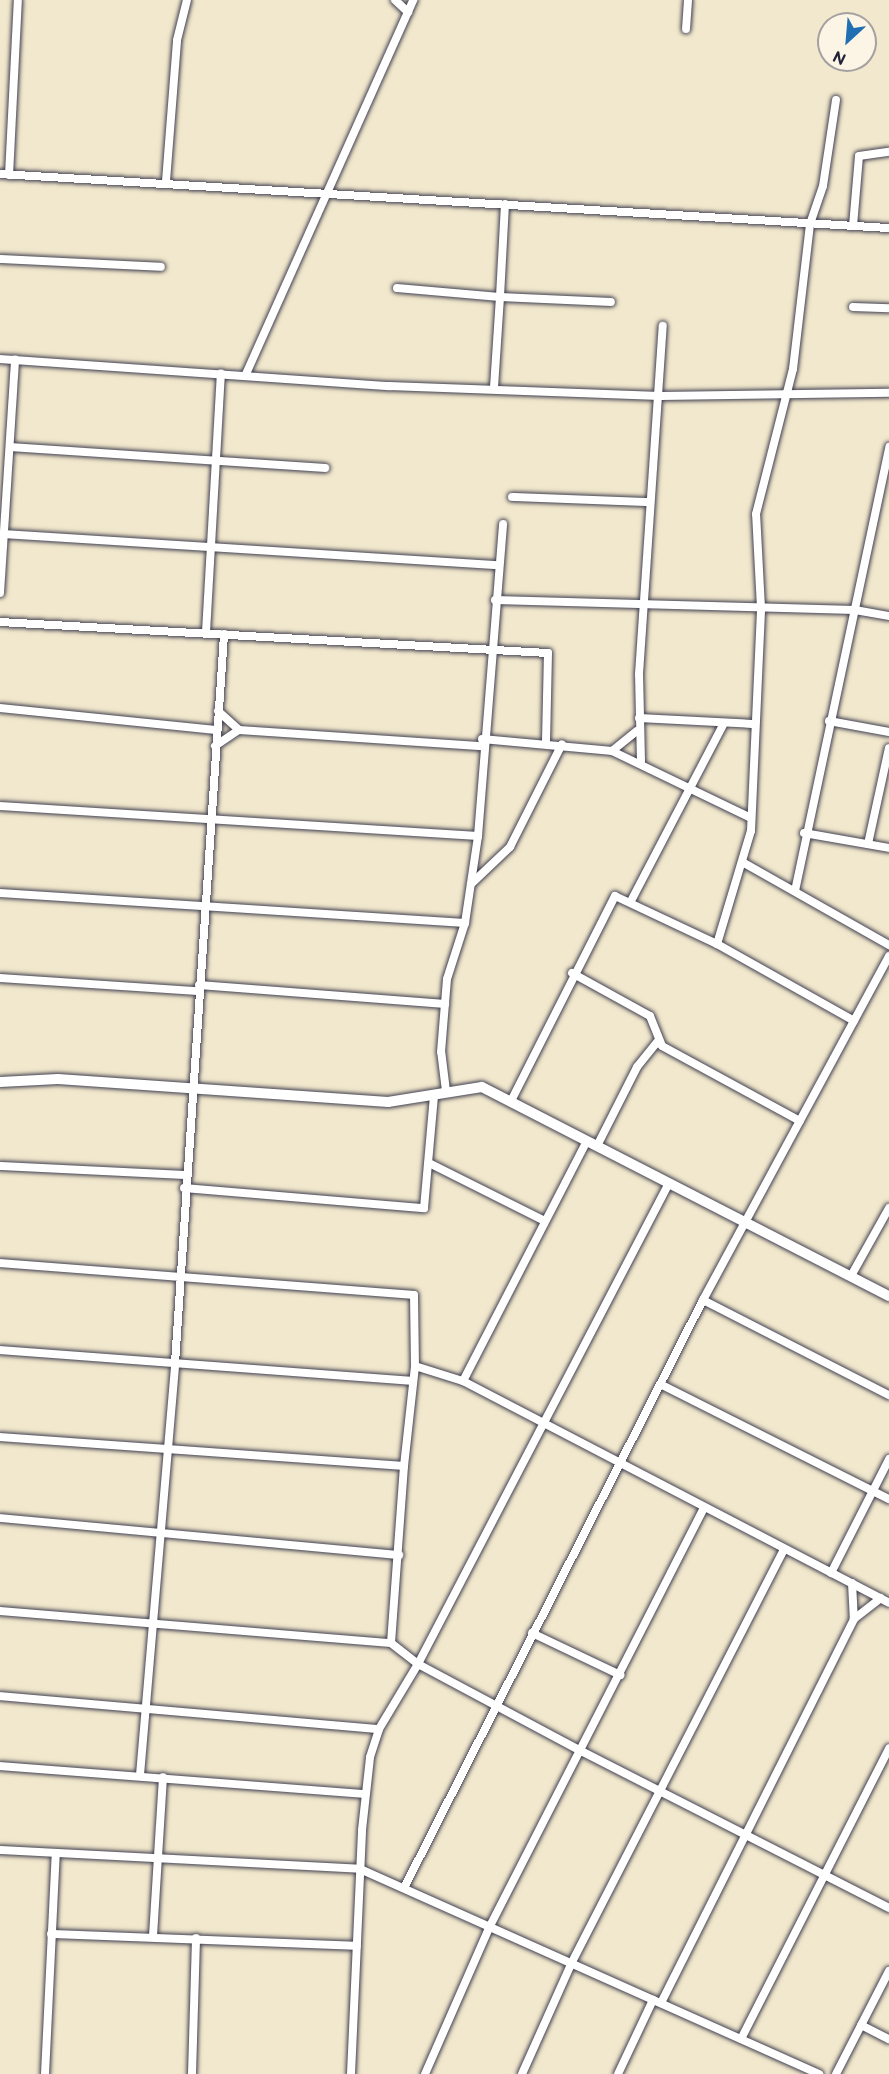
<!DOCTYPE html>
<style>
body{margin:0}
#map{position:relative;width:889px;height:2074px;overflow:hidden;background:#f2e8cd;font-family:"Balsamiq Sans",sans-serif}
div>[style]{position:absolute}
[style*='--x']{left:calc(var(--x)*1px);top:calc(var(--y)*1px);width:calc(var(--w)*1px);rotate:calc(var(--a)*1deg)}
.roads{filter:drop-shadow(0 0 2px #414051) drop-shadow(0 0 2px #414051)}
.minor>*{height:8px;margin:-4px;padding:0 4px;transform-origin:4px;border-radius:4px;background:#fff}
.tertiary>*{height:10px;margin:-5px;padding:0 5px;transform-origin:5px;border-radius:5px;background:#fff}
span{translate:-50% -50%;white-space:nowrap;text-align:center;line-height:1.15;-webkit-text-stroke:5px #fcf5e5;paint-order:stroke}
.north{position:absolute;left:817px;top:12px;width:60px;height:60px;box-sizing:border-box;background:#fcf5e5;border:2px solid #a5a1a1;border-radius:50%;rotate:206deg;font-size:16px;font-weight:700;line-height:24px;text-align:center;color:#22223b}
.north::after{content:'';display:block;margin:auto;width:21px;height:27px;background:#1f6fb2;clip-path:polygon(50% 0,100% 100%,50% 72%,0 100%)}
</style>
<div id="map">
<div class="roads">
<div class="minor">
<i style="--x:395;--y:0;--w:18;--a:43"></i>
<i style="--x:686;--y:29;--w:29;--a:-86"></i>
<i style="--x:0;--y:174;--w:891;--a:3.48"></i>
<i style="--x:9;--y:175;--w:175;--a:-87.1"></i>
<i style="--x:166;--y:181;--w:141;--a:-85.5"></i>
<i style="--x:177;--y:40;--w:41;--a:-76"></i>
<i style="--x:505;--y:204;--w:93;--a:93.1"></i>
<i style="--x:500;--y:297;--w:111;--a:2.6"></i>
<i style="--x:853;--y:226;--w:70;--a:-85.1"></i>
<i style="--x:859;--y:156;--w:30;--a:-8"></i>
<i style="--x:0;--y:259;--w:161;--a:2.8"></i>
<i style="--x:397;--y:288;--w:103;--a:5"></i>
<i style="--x:500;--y:297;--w:91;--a:93.8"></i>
<i style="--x:853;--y:307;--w:36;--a:2"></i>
<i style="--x:0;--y:359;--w:390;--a:4"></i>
<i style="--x:389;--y:386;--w:271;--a:2.1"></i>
<i style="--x:660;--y:396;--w:229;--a:-0.8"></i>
<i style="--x:246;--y:374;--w:410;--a:-65.9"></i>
<i style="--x:10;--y:447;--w:316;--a:3.8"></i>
<i style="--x:512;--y:497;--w:136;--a:2.1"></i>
<i style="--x:3;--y:534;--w:496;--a:3.6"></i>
<i style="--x:0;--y:593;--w:234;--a:-86.3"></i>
<i style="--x:495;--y:600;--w:360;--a:1.6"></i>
<i style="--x:855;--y:610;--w:35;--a:10"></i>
<i style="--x:0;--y:622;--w:549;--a:3.24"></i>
<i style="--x:548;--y:653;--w:89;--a:91.3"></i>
<i style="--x:206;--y:632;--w:259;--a:-86.7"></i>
<i style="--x:0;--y:708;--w:217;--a:5.8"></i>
<i style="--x:218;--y:711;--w:28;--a:42"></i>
<i style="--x:639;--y:718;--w:113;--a:3"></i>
<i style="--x:829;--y:721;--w:61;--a:10.4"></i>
<i style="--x:482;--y:739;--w:131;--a:5.3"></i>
<i style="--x:612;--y:751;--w:154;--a:25.7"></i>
<i style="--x:215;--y:746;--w:29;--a:-34"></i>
<i style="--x:239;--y:730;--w:244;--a:3.8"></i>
<i style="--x:612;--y:751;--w:32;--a:-39"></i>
<i style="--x:641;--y:761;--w:87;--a:-91.3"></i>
<i style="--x:639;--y:674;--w:349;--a:-86.1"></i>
<i style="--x:0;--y:806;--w:479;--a:3.6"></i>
<i style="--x:804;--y:833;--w:86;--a:10"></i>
<i style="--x:868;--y:844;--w:98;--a:-77.7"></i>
<i style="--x:744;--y:863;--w:167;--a:29.5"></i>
<i style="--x:471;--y:884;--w:54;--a:-43.5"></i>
<i style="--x:510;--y:847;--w:115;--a:-63.2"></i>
<i style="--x:795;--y:891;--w:454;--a:-78"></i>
<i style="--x:0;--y:893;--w:466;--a:3.7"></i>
<i style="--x:631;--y:901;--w:201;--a:-62.4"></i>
<i style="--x:717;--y:944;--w:118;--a:-73.3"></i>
<i style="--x:751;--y:831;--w:223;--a:-87.4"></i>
<i style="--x:761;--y:608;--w:94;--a:-93"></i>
<i style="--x:756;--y:514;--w:150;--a:-75.7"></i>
<i style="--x:793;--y:369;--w:146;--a:-83.3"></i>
<i style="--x:810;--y:224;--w:40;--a:-71.1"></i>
<i style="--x:823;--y:186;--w:87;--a:-81.4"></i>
<i style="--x:572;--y:973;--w:89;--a:28.9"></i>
<i style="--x:650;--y:1016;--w:32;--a:68"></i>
<i style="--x:662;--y:1046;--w:157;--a:28.5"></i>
<i style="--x:0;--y:978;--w:198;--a:3.8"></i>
<i style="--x:199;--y:985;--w:247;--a:4.4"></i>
<i style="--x:446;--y:1091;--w:39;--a:-97"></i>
<i style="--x:441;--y:1052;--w:73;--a:-85.3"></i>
<i style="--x:447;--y:979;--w:59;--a:-72.2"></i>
<i style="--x:465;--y:923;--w:88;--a:-81.5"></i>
<i style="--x:478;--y:836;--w:313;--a:-85.4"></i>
<i style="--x:511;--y:1101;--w:230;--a:-63.1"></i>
<i style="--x:615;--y:896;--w:113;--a:25.2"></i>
<i style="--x:717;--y:944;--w:157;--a:29.3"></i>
<i style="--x:597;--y:1146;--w:89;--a:-63.1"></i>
<i style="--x:637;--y:1067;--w:33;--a:-51"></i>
<i style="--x:431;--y:1164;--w:127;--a:26.6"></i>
<i style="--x:0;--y:1166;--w:186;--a:2.8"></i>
<i style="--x:184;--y:1188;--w:241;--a:4.8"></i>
<i style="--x:424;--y:1208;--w:111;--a:-84.9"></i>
<i style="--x:0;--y:1263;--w:415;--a:4.4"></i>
<i style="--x:414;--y:1295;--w:71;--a:89.2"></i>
<i style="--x:415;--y:1366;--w:50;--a:17.4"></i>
<i style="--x:463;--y:1381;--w:480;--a:27.5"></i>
<i style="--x:851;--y:1276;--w:78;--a:-60.8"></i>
<i style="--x:703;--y:1300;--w:209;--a:27.1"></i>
<i style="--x:0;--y:1350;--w:414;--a:4.3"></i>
<i style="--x:463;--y:1381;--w:270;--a:-62.7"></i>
<i style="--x:662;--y:1385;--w:254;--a:26.7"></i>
<i style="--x:0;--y:1437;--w:405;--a:4.1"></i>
<i style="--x:404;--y:1466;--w:177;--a:94.2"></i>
<i style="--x:404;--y:1466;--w:101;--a:-83.7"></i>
<i style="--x:0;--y:1518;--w:401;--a:5.3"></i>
<i style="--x:831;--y:1573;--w:128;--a:-63"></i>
<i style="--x:852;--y:1583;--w:36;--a:87"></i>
<i style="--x:0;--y:1611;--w:392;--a:4.7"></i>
<i style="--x:391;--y:1643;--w:34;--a:38"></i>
<i style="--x:418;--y:1664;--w:185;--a:28.1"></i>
<i style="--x:581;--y:1751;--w:346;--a:27"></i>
<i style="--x:532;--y:1633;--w:98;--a:25.5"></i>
<i style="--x:0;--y:1696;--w:380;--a:5"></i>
<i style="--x:0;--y:1766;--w:366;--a:4.4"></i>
<i style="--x:140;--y:1775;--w:413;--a:-85.1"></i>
<i style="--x:175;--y:1363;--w:731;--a:-86.15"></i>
<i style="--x:0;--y:1850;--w:361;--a:3"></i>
<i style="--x:360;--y:1869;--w:503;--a:24.07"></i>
<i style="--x:404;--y:1888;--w:660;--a:-63.05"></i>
<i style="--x:703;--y:1300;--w:391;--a:-61.6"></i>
<i style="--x:51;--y:1934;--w:306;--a:2.2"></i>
<i style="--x:153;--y:1936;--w:159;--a:-86.4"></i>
<i style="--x:661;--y:2003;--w:430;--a:-63.3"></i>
<i style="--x:854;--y:1619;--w:34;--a:-38"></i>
<i style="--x:861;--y:2025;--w:31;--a:27"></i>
<i style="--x:741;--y:2039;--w:326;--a:-63"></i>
<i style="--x:45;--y:2074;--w:221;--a:-87.2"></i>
<i style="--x:192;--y:2074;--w:136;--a:-88.3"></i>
<i style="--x:351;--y:2074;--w:244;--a:-87.4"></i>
<i style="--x:362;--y:1830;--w:73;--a:-83.7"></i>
<i style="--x:370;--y:1757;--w:29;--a:-72"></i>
<i style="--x:379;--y:1729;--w:76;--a:-59"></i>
<i style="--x:418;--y:1664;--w:543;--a:-62.44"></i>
<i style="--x:425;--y:2074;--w:162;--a:-66.3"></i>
<i style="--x:490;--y:1926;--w:470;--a:-62.9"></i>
<i style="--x:522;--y:2074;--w:123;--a:-65.9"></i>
<i style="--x:572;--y:1962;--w:463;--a:-62.8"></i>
<i style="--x:618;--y:2074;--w:82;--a:-64.7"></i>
<i style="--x:836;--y:2074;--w:116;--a:-62.8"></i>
</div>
<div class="tertiary">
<i style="--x:0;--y:1082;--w:58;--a:-3"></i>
<i style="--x:58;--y:1079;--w:331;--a:4"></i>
<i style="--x:388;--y:1102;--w:95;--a:-9.1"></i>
<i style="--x:482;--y:1087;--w:458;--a:27.2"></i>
</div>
</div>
<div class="north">N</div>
</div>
